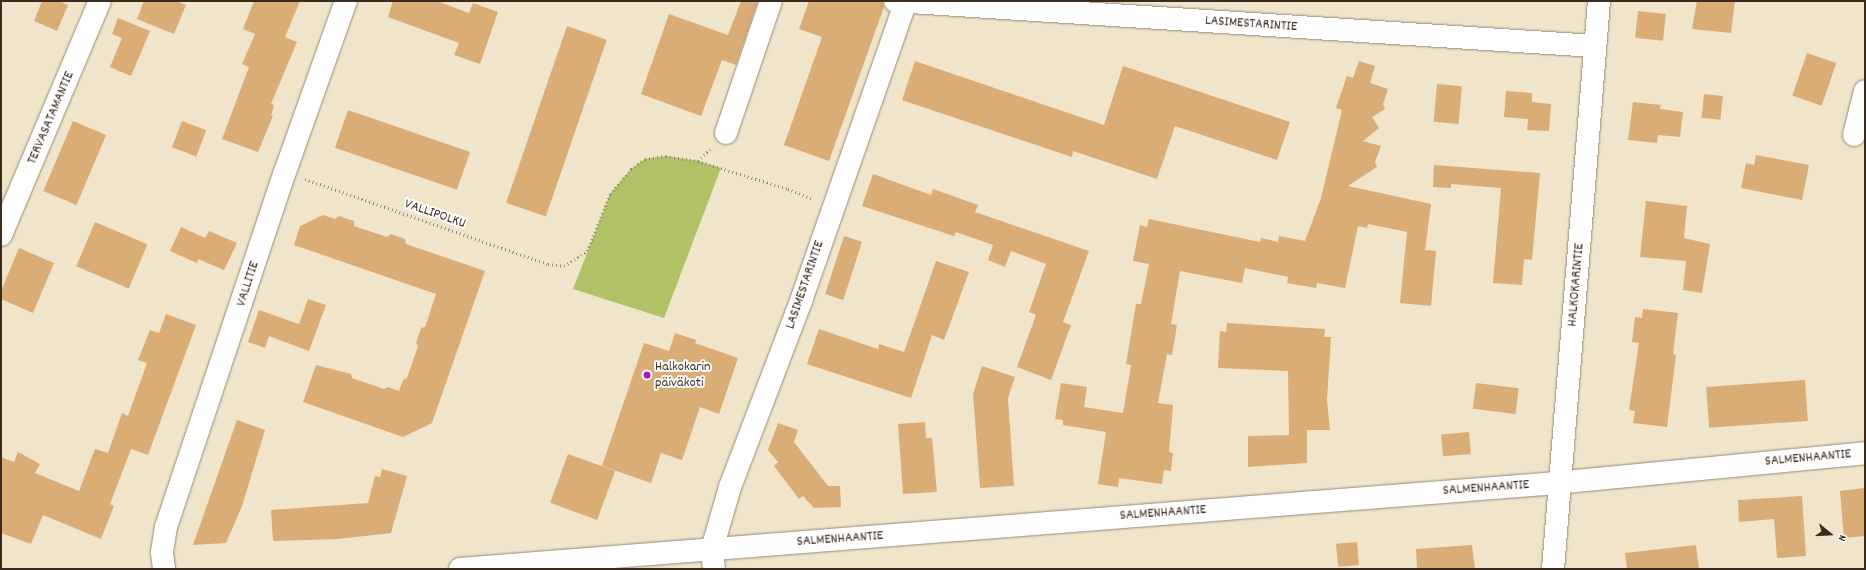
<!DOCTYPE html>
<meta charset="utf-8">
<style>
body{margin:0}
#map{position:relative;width:1866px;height:570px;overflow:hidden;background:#f0e5ca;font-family:Dekko,sans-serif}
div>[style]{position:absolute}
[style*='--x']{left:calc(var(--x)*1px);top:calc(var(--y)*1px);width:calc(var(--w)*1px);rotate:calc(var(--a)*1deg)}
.green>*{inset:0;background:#b0c265}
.building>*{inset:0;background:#daac76;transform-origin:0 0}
.path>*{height:2.5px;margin-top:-1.25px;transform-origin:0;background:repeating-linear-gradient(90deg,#968874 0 1px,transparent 0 4px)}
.roads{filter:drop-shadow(0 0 1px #968874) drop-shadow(0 0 1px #968874)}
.minor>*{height:22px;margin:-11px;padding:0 11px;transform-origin:11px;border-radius:11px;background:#fff}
.dots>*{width:11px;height:11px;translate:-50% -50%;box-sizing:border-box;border:2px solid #fff;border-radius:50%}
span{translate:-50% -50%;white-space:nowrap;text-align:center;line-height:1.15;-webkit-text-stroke:4px #fff;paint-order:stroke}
.street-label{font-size:14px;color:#3b2a1e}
.poi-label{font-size:14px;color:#3b2a1e}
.left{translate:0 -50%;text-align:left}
.frame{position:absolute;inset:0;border:2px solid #3b2a1e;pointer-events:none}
.north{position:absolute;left:1810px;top:514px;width:40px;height:40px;-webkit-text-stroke:3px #fff;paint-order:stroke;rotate:108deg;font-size:11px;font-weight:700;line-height:16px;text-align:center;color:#3b2a1e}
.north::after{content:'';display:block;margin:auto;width:14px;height:18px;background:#3b2a1e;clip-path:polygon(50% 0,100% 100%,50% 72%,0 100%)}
</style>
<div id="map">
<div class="green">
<i style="clip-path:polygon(666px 156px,698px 161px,721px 168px,664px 318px,573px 289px,610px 194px,631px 169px,645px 159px)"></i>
</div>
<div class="building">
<i style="clip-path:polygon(42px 1px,59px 1px,68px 5px,57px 31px,34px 21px)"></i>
<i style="clip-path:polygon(144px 1px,176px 1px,186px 5px,174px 34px,137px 19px)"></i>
<i style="clip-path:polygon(254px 1px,300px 1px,285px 37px,297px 42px,271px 104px,274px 105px,271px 116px,273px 116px,258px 152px,222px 139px,249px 67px,242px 64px,255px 34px,243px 29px)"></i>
<i style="clip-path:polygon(393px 1px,437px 1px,469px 13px,473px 3px,498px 12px,480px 64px,454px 55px,459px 43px,388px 17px)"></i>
<i style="clip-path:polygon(741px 1px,758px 1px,736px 65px,722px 60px,701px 116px,641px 94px,669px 14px,728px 35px)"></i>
<i style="clip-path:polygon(809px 1px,883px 1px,884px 7px,829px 161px,784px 145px,822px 37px,799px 29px)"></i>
<i style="clip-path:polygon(1697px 1px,1735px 1px,1731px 33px,1692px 29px)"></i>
<i style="left:1638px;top:11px;width:28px;height:27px;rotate:6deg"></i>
<i style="clip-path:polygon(118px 18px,150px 31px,131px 76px,110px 67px,122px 38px,112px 34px)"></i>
<i style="left:567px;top:26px;width:42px;height:187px;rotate:19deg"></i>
<i style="left:1807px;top:53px;width:31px;height:45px;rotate:19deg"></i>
<i style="clip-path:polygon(915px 61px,1104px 125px,1123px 66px,1290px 122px,1277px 160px,1175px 126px,1157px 179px,1073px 151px,1072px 157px,902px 100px)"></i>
<i style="clip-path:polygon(1359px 61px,1375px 66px,1370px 83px,1388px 89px,1383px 104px,1385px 109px,1372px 117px,1379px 128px,1363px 141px,1381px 146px,1375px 162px,1377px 167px,1348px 186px,1431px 204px,1425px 250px,1436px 251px,1431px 306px,1400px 303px,1407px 232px,1368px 224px,1367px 228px,1358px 226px,1345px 288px,1317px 283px,1316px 288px,1287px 283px,1288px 277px,1245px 268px,1242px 283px,1180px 271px,1171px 324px,1177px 325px,1172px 355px,1167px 354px,1158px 403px,1173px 405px,1169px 452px,1173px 453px,1171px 471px,1164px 470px,1162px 484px,1119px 478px,1118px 487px,1098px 484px,1106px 432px,1063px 425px,1063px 420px,1055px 419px,1061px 383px,1087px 387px,1084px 407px,1123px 413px,1131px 365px,1126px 364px,1136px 304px,1141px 304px,1149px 264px,1133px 261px,1140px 225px,1147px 227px,1149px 219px,1260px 242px,1261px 238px,1278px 242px,1279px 236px,1305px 241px,1321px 198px,1342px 110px,1336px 108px,1347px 76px,1353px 78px)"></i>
<i style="left:1437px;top:84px;width:25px;height:38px;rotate:5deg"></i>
<i style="clip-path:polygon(1506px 91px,1532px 93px,1532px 102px,1551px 104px,1549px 131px,1527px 130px,1528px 119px,1504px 117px)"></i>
<i style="left:1704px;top:94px;width:19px;height:24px;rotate:6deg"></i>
<i style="clip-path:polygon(1633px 102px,1661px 105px,1660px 109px,1683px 112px,1680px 137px,1658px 135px,1657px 143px,1628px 140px)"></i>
<i style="left:348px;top:110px;width:129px;height:40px;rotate:19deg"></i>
<i style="left:73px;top:121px;width:36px;height:76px;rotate:23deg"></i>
<i style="left:182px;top:121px;width:26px;height:28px;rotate:21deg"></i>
<i style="clip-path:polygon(1756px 155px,1809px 165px,1802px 200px,1741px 188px,1746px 163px,1754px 165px)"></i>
<i style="clip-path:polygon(1434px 165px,1540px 173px,1532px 260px,1524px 259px,1522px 285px,1493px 283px,1501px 188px,1451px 184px,1451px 188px,1433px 187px)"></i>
<i style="clip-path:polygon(873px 174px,931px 195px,933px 189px,978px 205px,975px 212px,1089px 251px,1063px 322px,1071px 325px,1051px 380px,1017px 367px,1036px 315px,1029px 312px,1046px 264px,1011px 251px,1005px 267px,988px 260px,993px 245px,956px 232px,954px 236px,862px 206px)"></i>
<i style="clip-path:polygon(1646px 201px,1687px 206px,1684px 238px,1710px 244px,1702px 293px,1683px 290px,1686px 261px,1640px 257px)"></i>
<i style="clip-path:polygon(323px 215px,335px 219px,339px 216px,354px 221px,354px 226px,387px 237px,391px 234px,405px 239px,406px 244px,485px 271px,432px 423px,403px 437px,303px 402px,316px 365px,351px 374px,352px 378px,384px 389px,388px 387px,399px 391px,403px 380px,407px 378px,418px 346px,416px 343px,421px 328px,425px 327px,436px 294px,294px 245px,300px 226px)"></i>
<i style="left:95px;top:222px;width:57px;height:48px;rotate:23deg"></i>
<i style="clip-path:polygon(181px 227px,205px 238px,209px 231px,237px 243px,224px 270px,198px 259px,197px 263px,170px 251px)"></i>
<i style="left:844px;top:236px;width:19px;height:61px;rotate:18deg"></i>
<i style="clip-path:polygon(19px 248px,54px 263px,33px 313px,1px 299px,1px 291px)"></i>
<i style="clip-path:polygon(936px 261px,969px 272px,944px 340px,932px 335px,911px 398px,807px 364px,819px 329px,878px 349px,879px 344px,904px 352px)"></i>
<i style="clip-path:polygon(308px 299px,326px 305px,309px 351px,269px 336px,265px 348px,248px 342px,259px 310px,299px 324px)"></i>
<i style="clip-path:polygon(1643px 309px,1678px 313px,1673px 354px,1676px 355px,1667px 427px,1633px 423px,1635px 411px,1629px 410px,1639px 343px,1632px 342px,1635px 317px,1642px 318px)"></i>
<i style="clip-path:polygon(166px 314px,196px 325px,148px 455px,131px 449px,110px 504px,114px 506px,101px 539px,43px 515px,31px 544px,1px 533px,1px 457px,14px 462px,18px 452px,40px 464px,35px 473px,79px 491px,95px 449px,108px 453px,122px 413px,128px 416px,147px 363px,138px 360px,150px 330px,159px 333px)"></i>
<i style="clip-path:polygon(1227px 323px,1325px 329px,1324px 337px,1331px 337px,1327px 400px,1330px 430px,1307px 430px,1307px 463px,1248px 467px,1248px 436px,1289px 435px,1288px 371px,1218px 368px,1220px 331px,1226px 332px)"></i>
<i style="clip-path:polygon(675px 333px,696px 340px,695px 343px,738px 358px,719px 414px,700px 407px,682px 460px,661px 453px,651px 483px,602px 466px,644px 343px,669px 351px)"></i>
<i style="clip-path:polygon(982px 366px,1015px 377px,1008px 398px,1014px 486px,980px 488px,973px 394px)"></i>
<i style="left:1805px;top:380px;width:41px;height:99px;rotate:86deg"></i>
<i style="left:1476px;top:383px;width:43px;height:26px;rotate:7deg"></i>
<i style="clip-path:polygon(237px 420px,265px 430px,242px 506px,226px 543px,193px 545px)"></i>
<i style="clip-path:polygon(925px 422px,926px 438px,932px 438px,937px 492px,903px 494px,898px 424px)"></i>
<i style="clip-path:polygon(778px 423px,798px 430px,794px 442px,828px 486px,840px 486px,841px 507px,814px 508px,803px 496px,799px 499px,774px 466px,778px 462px,768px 450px)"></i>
<i style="left:1469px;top:432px;width:22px;height:28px;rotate:85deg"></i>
<i style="left:568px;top:454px;width:50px;height:52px;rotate:20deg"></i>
<i style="clip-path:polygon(382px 469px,407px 476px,391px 533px,338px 539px,273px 541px,271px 510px,368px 503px,375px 476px,380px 477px)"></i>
<i style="clip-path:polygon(1865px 488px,1865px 536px,1844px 538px,1840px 491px)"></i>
<i style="clip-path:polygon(1802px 496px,1806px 556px,1777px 558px,1774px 519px,1739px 522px,1738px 500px)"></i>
<i style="left:1357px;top:542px;width:23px;height:21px;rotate:85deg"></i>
<i style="clip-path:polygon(1472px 545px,1475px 569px,1417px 569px,1416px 549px)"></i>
<i style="clip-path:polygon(1696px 545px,1699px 569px,1627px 569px,1625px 553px)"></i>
</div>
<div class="path">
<i style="--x:698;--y:161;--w:17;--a:-45"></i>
<i style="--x:305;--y:179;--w:257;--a:19.3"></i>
<i style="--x:548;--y:264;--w:16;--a:7"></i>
<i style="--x:564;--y:266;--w:27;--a:-33"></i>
<i style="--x:587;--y:251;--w:61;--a:-68"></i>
<i style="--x:610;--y:194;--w:33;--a:-50"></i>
<i style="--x:631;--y:169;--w:17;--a:-36"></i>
<i style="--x:645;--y:159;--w:21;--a:-8"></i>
<i style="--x:666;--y:156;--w:32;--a:9"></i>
<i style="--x:698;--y:161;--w:94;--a:17.3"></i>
<i style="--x:788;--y:189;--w:27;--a:22"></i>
</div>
<div class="roads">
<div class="minor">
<i style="--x:895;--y:1;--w:701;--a:3.68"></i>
<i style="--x:726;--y:133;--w:139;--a:-71.2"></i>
<i style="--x:1854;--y:135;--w:45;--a:-76"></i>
<i style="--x:1;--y:235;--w:254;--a:-67.1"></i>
<i style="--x:164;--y:569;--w:17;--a:-97"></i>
<i style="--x:162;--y:552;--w:25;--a:-81"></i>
<i style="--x:166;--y:527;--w:374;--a:-71.5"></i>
<i style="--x:285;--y:172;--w:182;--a:-70.4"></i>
<i style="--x:460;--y:569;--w:1088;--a:-4.48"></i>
<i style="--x:1545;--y:484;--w:321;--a:-5.5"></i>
<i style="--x:714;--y:569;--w:20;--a:-96"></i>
<i style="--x:712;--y:549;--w:65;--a:-73.8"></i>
<i style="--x:730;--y:487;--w:202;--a:-69.1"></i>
<i style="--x:802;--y:298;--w:315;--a:-70.7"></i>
<i style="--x:1553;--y:569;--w:570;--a:-85.37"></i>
</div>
</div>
<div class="dots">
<i style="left:647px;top:375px;background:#b5179e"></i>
</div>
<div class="street-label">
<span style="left:1251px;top:24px;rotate:4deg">LASIMESTARINTIE</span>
<span style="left:51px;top:118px;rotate:-67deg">TERVASATAMANTIE</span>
<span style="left:435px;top:214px;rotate:19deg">VALLIPOLKU</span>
<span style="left:248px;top:284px;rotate:-72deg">VALLITIE</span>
<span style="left:805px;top:285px;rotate:-71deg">LASIMESTARINTIE</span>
<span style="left:1576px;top:285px;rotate:-85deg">HALKOKARINTIE</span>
<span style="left:1808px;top:458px;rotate:-5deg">SALMENHAANTIE</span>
<span style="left:1486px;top:488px;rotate:-4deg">SALMENHAANTIE</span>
<span style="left:1163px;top:513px;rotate:-4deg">SALMENHAANTIE</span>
<span style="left:840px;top:539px;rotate:-4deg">SALMENHAANTIE</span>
</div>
<div class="poi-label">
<span class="left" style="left:655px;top:375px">Halkokarin<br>päiväkoti</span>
</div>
<div class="frame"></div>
<div class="north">N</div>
</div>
